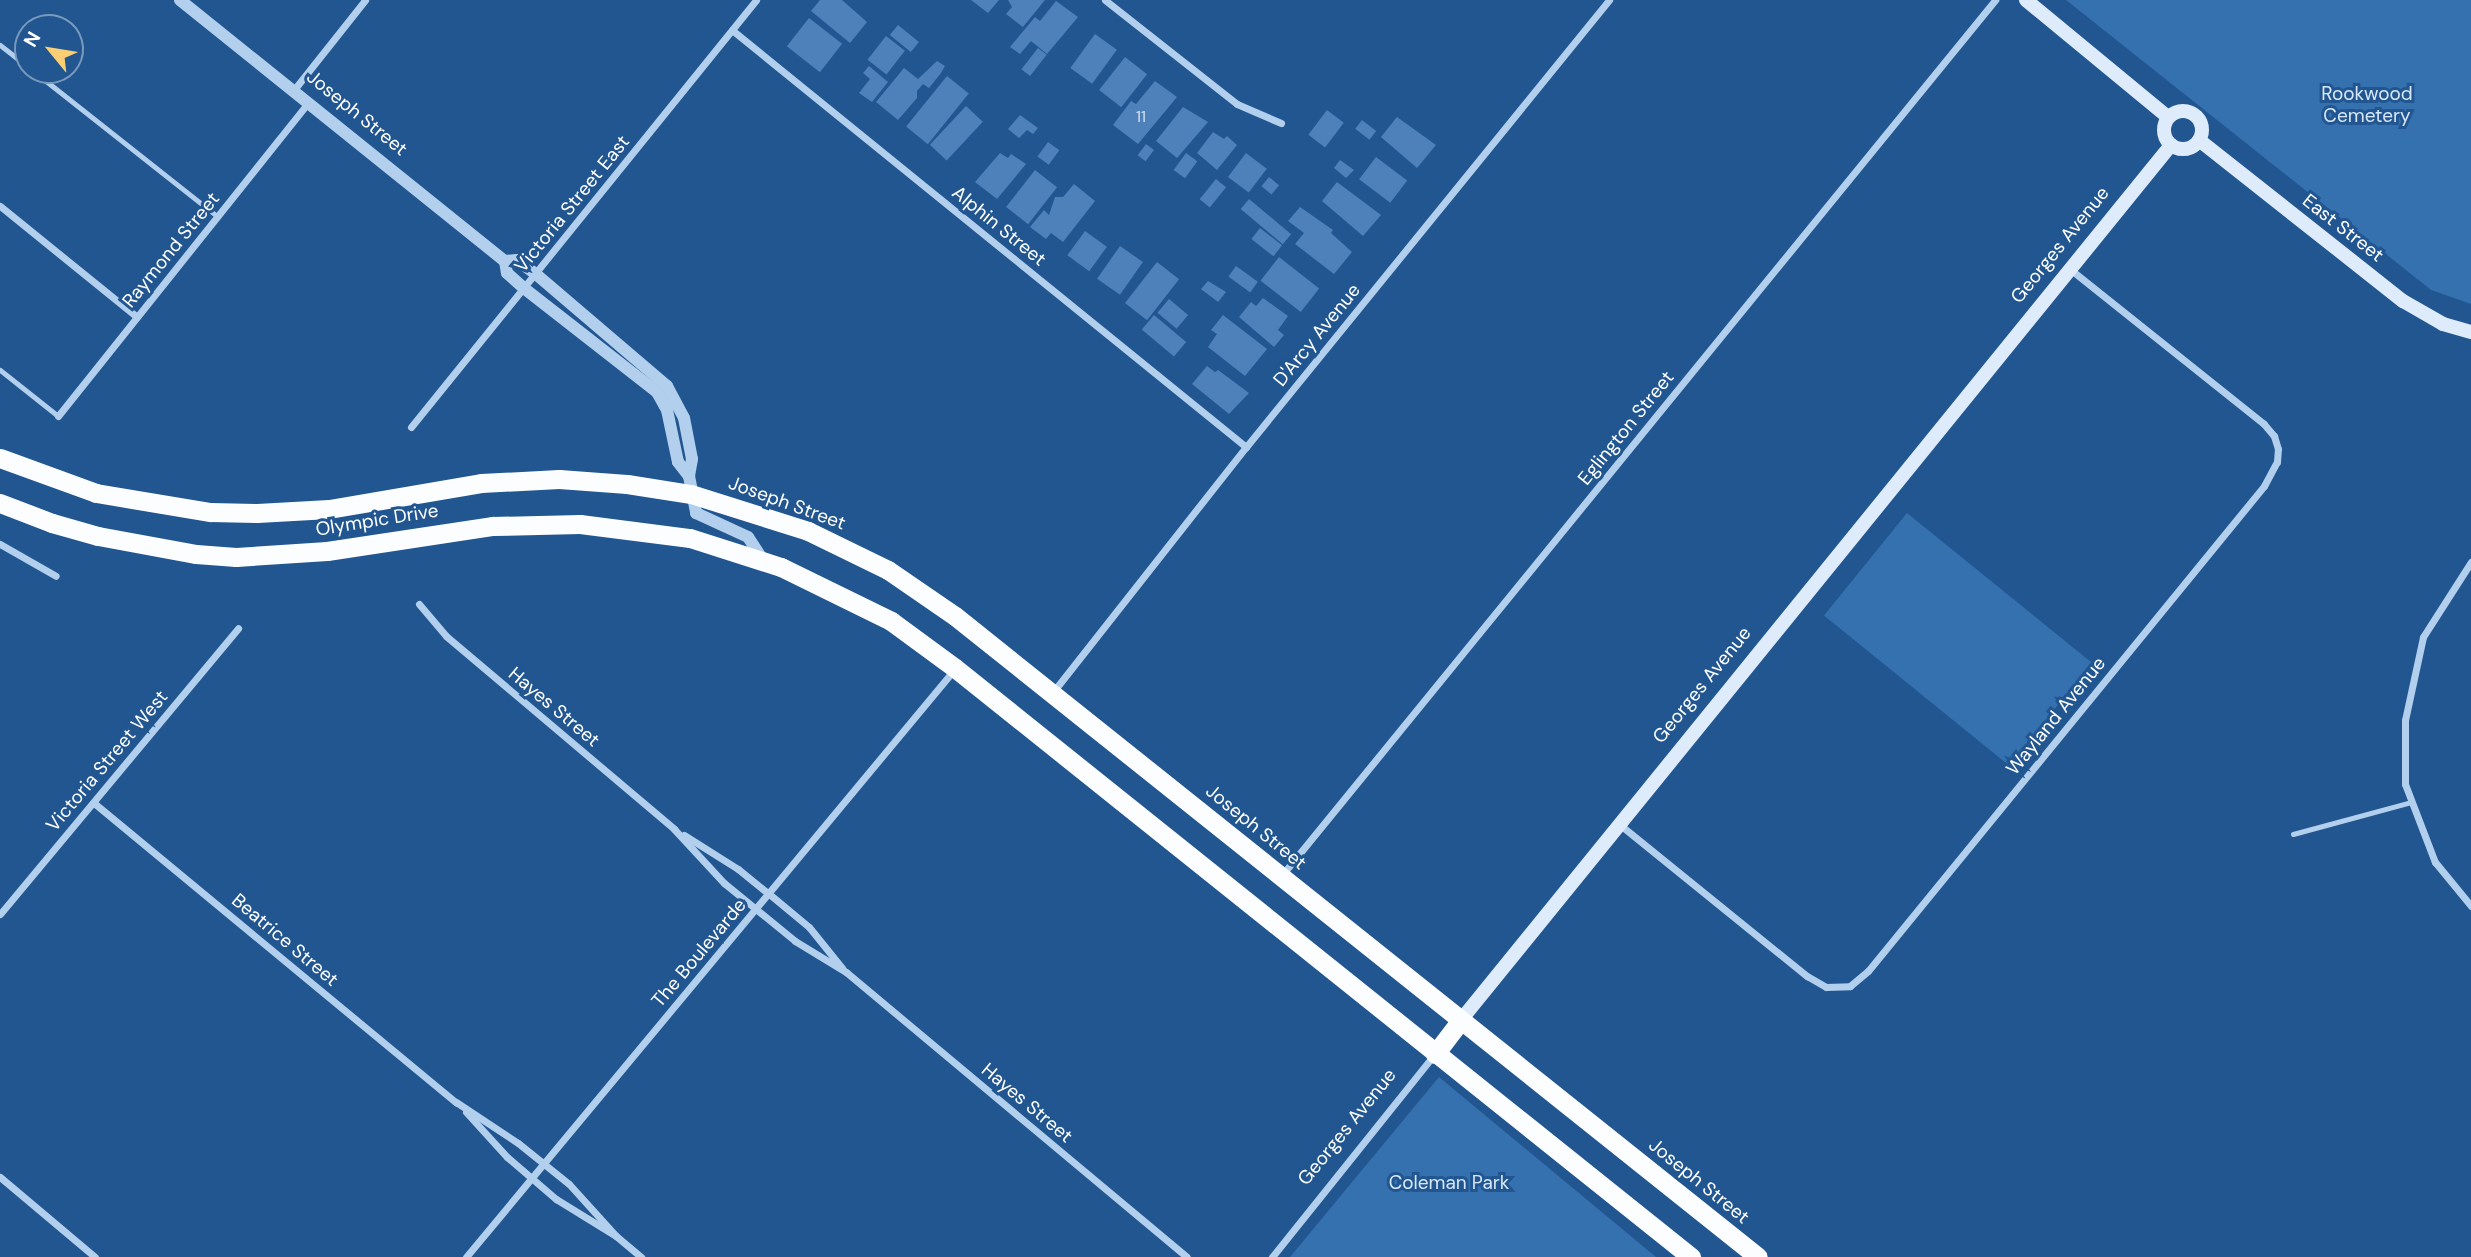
<!DOCTYPE html>
<style>
body{margin:0}
#map{position:relative;width:2471px;height:1257px;overflow:hidden;background:#215691;font-family:"DM Sans",sans-serif}
div>[style]{position:absolute}
[style*='--x']{left:calc(var(--x)*1px);top:calc(var(--y)*1px);width:calc(var(--w)*1px);rotate:calc(var(--a)*1deg)}
.green>*{inset:0;background:#3570af;transform-origin:0 0}
.building>*{inset:0;background:#4e81ba;transform-origin:0 0}
.service>*{height:5px;margin:-2.5px;padding:0 2.5px;transform-origin:2.5px;border-radius:2.5px;background:#b2cfed}
.minor>*{height:7px;margin:-3.5px;padding:0 3.5px;transform-origin:3.5px;border-radius:3.5px;background:#b2cfed}
.tertiary>*{height:12px;margin:-6px;padding:0 6px;transform-origin:6px;border-radius:6px;background:#b2cfed}
.secondary>*{height:14px;margin:-7px;padding:0 7px;transform-origin:7px;border-radius:7px;background:#deebfa}
.secondary>.ring{margin:-7px;padding:0;box-sizing:content-box;background:none;border:14px solid #deebfa;border-radius:50%}
.trunk>*{height:19px;margin:-9.5px;padding:0 9.5px;transform-origin:9.5px;border-radius:9.5px;background:#fcfdff}
span{translate:-50% -50%;white-space:nowrap;text-align:center;line-height:1.15;-webkit-text-stroke:6px #215691;paint-order:stroke}
.number-label{font-size:16px;color:#d3e0ee}
.number-label span{-webkit-text-stroke-width:0}
.park-label{font-size:19px;color:#d8e8f9}
.street-label{font-size:19px;color:#fff}
.north{position:absolute;left:14px;top:14px;width:70px;height:70px;box-sizing:border-box;background:#215691;border:2px solid #7a9abd;border-radius:50%;rotate:300deg;font-size:19px;font-weight:700;line-height:28px;text-align:center;color:#fff}
.north::after{content:'';display:block;margin:auto;width:24px;height:32px;background:#face74;clip-path:polygon(50% 0,100% 100%,50% 72%,0 100%)}
</style>
<div id="map">
<div class="green">
<i style="clip-path:polygon(2066px 0,2471px 0,2471px 304px,2431px 290px)"></i>
<i style="left:1907px;top:513px;width:238px;height:132px;rotate:39deg"></i>
<i style="clip-path:polygon(1439px 1077px,1656px 1257px,1290px 1257px)"></i>
</div>
<div class="building">
<i style="clip-path:polygon(820px 0,842px 0,867px 22px,850px 43px,811px 11px)"></i>
<i style="clip-path:polygon(971px 0,999px 0,988px 13px)"></i>
<i style="clip-path:polygon(1008px 0,1045px 0,1023px 27px,1006px 14px,1012px 7px)"></i>
<i style="clip-path:polygon(1056px 1px,1078px 17px,1047px 54px,1031px 41px,1020px 54px,1010px 47px,1035px 17px,1040px 21px)"></i>
<i style="left:809px;top:18px;width:42px;height:36px;rotate:38deg"></i>
<i style="left:898px;top:25px;width:27px;height:13px;rotate:39deg"></i>
<i style="left:1095px;top:34px;width:27px;height:42px;rotate:36deg"></i>
<i style="left:886px;top:36px;width:24px;height:30px;rotate:38deg"></i>
<i style="left:1038px;top:48px;width:11px;height:27px;rotate:38deg"></i>
<i style="left:1125px;top:57px;width:28px;height:42px;rotate:38deg"></i>
<i style="clip-path:polygon(937px 61px,945px 66px,941px 73px,929px 88px,923px 84px,917px 91px,917px 98px,898px 120px,876px 102px,904px 68px,918px 79px)"></i>
<i style="clip-path:polygon(869px 66px,888px 82px,872px 102px,859px 93px,870px 79px,863px 73px)"></i>
<i style="left:947px;top:76px;width:28px;height:65px;rotate:39deg"></i>
<i style="clip-path:polygon(1155px 81px,1177px 97px,1138px 144px,1113px 125px,1131px 101px,1136px 104px)"></i>
<i style="left:966px;top:106px;width:23px;height:53px;rotate:43deg"></i>
<i style="clip-path:polygon(1183px 107px,1208px 122px,1177px 158px,1156px 141px)"></i>
<i style="left:1327px;top:110px;width:21px;height:31px;rotate:37deg"></i>
<i style="clip-path:polygon(1020px 115px,1038px 128px,1033px 134px,1027px 130px,1019px 138px,1008px 129px)"></i>
<i style="clip-path:polygon(1397px 117px,1436px 145px,1417px 168px,1381px 137px)"></i>
<i style="left:1362px;top:120px;width:18px;height:11px;rotate:38deg"></i>
<i style="clip-path:polygon(1213px 132px,1224px 139px,1227px 136px,1237px 145px,1217px 170px,1197px 153px)"></i>
<i style="left:1048px;top:142px;width:14px;height:18px;rotate:36deg"></i>
<i style="left:1146px;top:144px;width:10px;height:14px;rotate:37deg"></i>
<i style="clip-path:polygon(1000px 153px,1008px 158px,1011px 154px,1026px 164px,997px 199px,975px 182px)"></i>
<i style="left:1186px;top:153px;width:14px;height:21px;rotate:36deg"></i>
<i style="left:1246px;top:153px;width:26px;height:30px;rotate:37deg"></i>
<i style="left:1376px;top:157px;width:39px;height:28px;rotate:37deg"></i>
<i style="clip-path:polygon(1340px 160px,1354px 170px,1346px 178px,1334px 168px)"></i>
<i style="left:1035px;top:170px;width:28px;height:47px;rotate:38deg"></i>
<i style="left:1269px;top:177px;width:13px;height:12px;rotate:39deg"></i>
<i style="left:1216px;top:179px;width:13px;height:26px;rotate:39deg"></i>
<i style="clip-path:polygon(1337px 182px,1381px 215px,1363px 236px,1322px 201px)"></i>
<i style="clip-path:polygon(1074px 184px,1095px 201px,1063px 242px,1051px 233px,1046px 239px,1030px 227px,1044px 210px,1049px 215px,1055px 197px,1063px 197px)"></i>
<i style="left:1249px;top:199px;width:55px;height:13px;rotate:40deg"></i>
<i style="clip-path:polygon(1300px 207px,1333px 230px,1331px 233px,1352px 252px,1334px 274px,1295px 244px,1304px 233px,1288px 221px)"></i>
<i style="left:1260px;top:228px;width:28px;height:14px;rotate:38deg"></i>
<i style="left:1085px;top:231px;width:27px;height:30px;rotate:36deg"></i>
<i style="left:1120px;top:246px;width:28px;height:40px;rotate:35deg"></i>
<i style="left:1279px;top:257px;width:51px;height:30px;rotate:38deg"></i>
<i style="left:1157px;top:262px;width:28px;height:52px;rotate:38deg"></i>
<i style="left:1236px;top:266px;width:27px;height:13px;rotate:36deg"></i>
<i style="clip-path:polygon(1208px 281px,1226px 292px,1218px 302px,1201px 289px)"></i>
<i style="clip-path:polygon(1263px 298px,1288px 316px,1278px 330px,1284px 335px,1274px 347px,1239px 317px,1251px 302px,1256px 306px)"></i>
<i style="left:1169px;top:299px;width:25px;height:18px;rotate:40deg"></i>
<i style="left:1154px;top:315px;width:42px;height:19px;rotate:40deg"></i>
<i style="clip-path:polygon(1223px 315px,1267px 349px,1245px 376px,1208px 347px,1217px 334px,1211px 330px)"></i>
<i style="clip-path:polygon(1207px 366px,1215px 372px,1218px 370px,1249px 393px,1229px 414px,1192px 384px)"></i>
</div>
<div class="service">
<i style="--x:0;--y:45;--w:36;--a:38"></i>
<i style="--x:32;--y:70;--w:237;--a:38.3"></i>
<i style="--x:0;--y:370;--w:74;--a:38.4"></i>
<i style="--x:2293;--y:834;--w:123;--a:-15.1"></i>
</div>
<div class="minor">
<i style="--x:1105;--y:0;--w:168;--a:38.2"></i>
<i style="--x:1237;--y:104;--w:48;--a:23.4"></i>
<i style="--x:732;--y:30;--w:662;--a:39.05"></i>
<i style="--x:293;--y:91;--w:116;--a:-51.6"></i>
<i style="--x:0;--y:206;--w:176;--a:39"></i>
<i style="--x:58;--y:416;--w:401;--a:-51.4"></i>
<i style="--x:411;--y:427;--w:549;--a:-51.06"></i>
<i style="--x:0;--y:544;--w:64;--a:29.7"></i>
<i style="--x:2471;--y:562;--w:89;--a:122.6"></i>
<i style="--x:2423;--y:637;--w:85;--a:102.2"></i>
<i style="--x:2405;--y:720;--w:64;--a:90"></i>
<i style="--x:2405;--y:784;--w:84;--a:69"></i>
<i style="--x:2435;--y:862;--w:57;--a:50.7"></i>
<i style="--x:419;--y:604;--w:42;--a:49.8"></i>
<i style="--x:446;--y:636;--w:299;--a:40.2"></i>
<i style="--x:674;--y:829;--w:74;--a:47.2"></i>
<i style="--x:724;--y:883;--w:92;--a:39.2"></i>
<i style="--x:795;--y:941;--w:60;--a:31.3"></i>
<i style="--x:846;--y:972;--w:444;--a:39.9"></i>
<i style="--x:1053;--y:692;--w:312;--a:-51.8"></i>
<i style="--x:1246;--y:447;--w:576;--a:-50.92"></i>
<i style="--x:94;--y:803;--w:470;--a:39.6"></i>
<i style="--x:456;--y:1102;--w:74;--a:33.5"></i>
<i style="--x:518;--y:1143;--w:65;--a:38.8"></i>
<i style="--x:569;--y:1184;--w:70;--a:47.9"></i>
<i style="--x:1619;--y:824;--w:242;--a:39"></i>
<i style="--x:1807;--y:976;--w:22;--a:30"></i>
<i style="--x:1826;--y:987;--w:24;--a:-2"></i>
<i style="--x:1850;--y:986;--w:23;--a:-40"></i>
<i style="--x:1868;--y:971;--w:626;--a:-50.77"></i>
<i style="--x:2264;--y:486;--w:27;--a:-62"></i>
<i style="--x:2277;--y:462;--w:13;--a:-86"></i>
<i style="--x:2278;--y:449;--w:14;--a:-107"></i>
<i style="--x:2274;--y:436;--w:16;--a:-130"></i>
<i style="--x:2264;--y:424;--w:248;--a:-141.4"></i>
<i style="--x:684;--y:835;--w:64;--a:32.2"></i>
<i style="--x:738;--y:869;--w:38;--a:39"></i>
<i style="--x:768;--y:893;--w:53;--a:39.7"></i>
<i style="--x:809;--y:927;--w:53;--a:51.2"></i>
<i style="--x:1282;--y:875;--w:1129;--a:-50.82"></i>
<i style="--x:0;--y:914;--w:372;--a:-50.2"></i>
<i style="--x:466;--y:1112;--w:61;--a:47.7"></i>
<i style="--x:507;--y:1157;--w:65;--a:40.6"></i>
<i style="--x:556;--y:1199;--w:70;--a:31.7"></i>
<i style="--x:616;--y:1236;--w:33;--a:40"></i>
<i style="--x:0;--y:1177;--w:124;--a:40.1"></i>
<i style="--x:466;--y:1257;--w:762;--a:-50.27"></i>
<i style="--x:1272;--y:1257;--w:258;--a:-51.3"></i>
</div>
<div class="tertiary">
<i style="--x:180;--y:0;--w:417;--a:38.8"></i>
<i style="--x:505;--y:261;--w:12;--a:-5"></i>
<i style="--x:517;--y:260;--w:25;--a:37"></i>
<i style="--x:537;--y:275;--w:171;--a:40.5"></i>
<i style="--x:667;--y:386;--w:36;--a:62"></i>
<i style="--x:684;--y:418;--w:42;--a:79"></i>
<i style="--x:692;--y:459;--w:17;--a:100"></i>
<i style="--x:689;--y:476;--w:38;--a:79"></i>
<i style="--x:696;--y:513;--w:57;--a:24.8"></i>
<i style="--x:748;--y:537;--w:27;--a:57"></i>
<i style="--x:505;--y:261;--w:12;--a:81"></i>
<i style="--x:507;--y:273;--w:24;--a:42"></i>
<i style="--x:525;--y:289;--w:167;--a:38"></i>
<i style="--x:657;--y:392;--w:21;--a:61"></i>
<i style="--x:667;--y:410;--w:53;--a:78.1"></i>
<i style="--x:678;--y:462;--w:18;--a:52"></i>
</div>
<div class="secondary">
<i style="--x:2026;--y:0;--w:184;--a:39.5"></i>
<i class="ring" style="left:2164px;top:111px;width:24px;height:24px"></i>
<i style="--x:2199;--y:140;--w:260;--a:38.3"></i>
<i style="--x:2403;--y:301;--w:46;--a:29.9"></i>
<i style="--x:2443;--y:324;--w:29;--a:16"></i>
<i style="--x:1461;--y:1020;--w:1127;--a:-50.94"></i>
</div>
<div class="trunk">
<i style="--x:0;--y:458;--w:102;--a:20"></i>
<i style="--x:96;--y:493;--w:116;--a:9.5"></i>
<i style="--x:210;--y:512;--w:47;--a:1.2"></i>
<i style="--x:257;--y:513;--w:72;--a:-3.2"></i>
<i style="--x:329;--y:509;--w:154;--a:-9.7"></i>
<i style="--x:481;--y:483;--w:78;--a:-2.9"></i>
<i style="--x:559;--y:479;--w:68;--a:4.2"></i>
<i style="--x:627;--y:484;--w:65;--a:8.9"></i>
<i style="--x:691;--y:494;--w:123;--a:17.5"></i>
<i style="--x:808;--y:531;--w:89;--a:26"></i>
<i style="--x:888;--y:570;--w:81;--a:34.5"></i>
<i style="--x:955;--y:616;--w:1027;--a:38.6"></i>
<i style="--x:0;--y:503;--w:56;--a:21"></i>
<i style="--x:52;--y:523;--w:48;--a:15.8"></i>
<i style="--x:98;--y:536;--w:100;--a:10.4"></i>
<i style="--x:196;--y:554;--w:40;--a:4.3"></i>
<i style="--x:236;--y:557;--w:91;--a:-3.8"></i>
<i style="--x:327;--y:551;--w:168;--a:-8.6"></i>
<i style="--x:493;--y:526;--w:87;--a:-1.3"></i>
<i style="--x:580;--y:524;--w:111;--a:7.3"></i>
<i style="--x:690;--y:538;--w:96;--a:17.7"></i>
<i style="--x:781;--y:567;--w:123;--a:26.1"></i>
<i style="--x:891;--y:621;--w:79;--a:36.3"></i>
<i style="--x:955;--y:668;--w:943;--a:38.67"></i>
<i style="--x:1435;--y:1054;--w:43;--a:-52.6"></i>
</div>
<div class="number-label">
<span style="left:1141px;top:117px">11</span>
</div>
<div class="park-label">
<span style="left:2367px;top:105px">Rookwood<br>Cemetery</span>
<span style="left:1449px;top:1183px">Coleman Park</span>
</div>
<div class="street-label">
<span style="left:357px;top:113px;rotate:39deg">Joseph Street</span>
<span style="left:572px;top:204px;rotate:-51deg">Victoria Street East</span>
<span style="left:999px;top:226px;rotate:39deg">Alphin Street</span>
<span style="left:2343px;top:228px;rotate:38deg">East Street</span>
<span style="left:2060px;top:245px;rotate:-51deg">Georges Avenue</span>
<span style="left:171px;top:250px;rotate:-51deg">Raymond Street</span>
<span style="left:1317px;top:335px;rotate:-51deg">D'Arcy Avenue</span>
<span style="left:1626px;top:428px;rotate:-51deg">Eglington Street</span>
<span style="left:787px;top:503px;rotate:20deg">Joseph Street</span>
<span style="left:377px;top:520px;rotate:-9deg">Olympic Drive</span>
<span style="left:1702px;top:685px;rotate:-51deg">Georges Avenue</span>
<span style="left:554px;top:707px;rotate:40deg">Hayes Street</span>
<span style="left:2056px;top:716px;rotate:-51deg">Wayland Avenue</span>
<span style="left:107px;top:761px;rotate:-50deg">Victoria Street West</span>
<span style="left:1256px;top:827px;rotate:39deg">Joseph Street</span>
<span style="left:285px;top:940px;rotate:40deg">Beatrice Street</span>
<span style="left:699px;top:953px;rotate:-50deg">The Boulevarde</span>
<span style="left:1027px;top:1103px;rotate:40deg">Hayes Street</span>
<span style="left:1347px;top:1127px;rotate:-51deg">Georges Avenue</span>
<span style="left:1699px;top:1181px;rotate:39deg">Joseph Street</span>
</div>
<div class="north">N</div>
</div>
